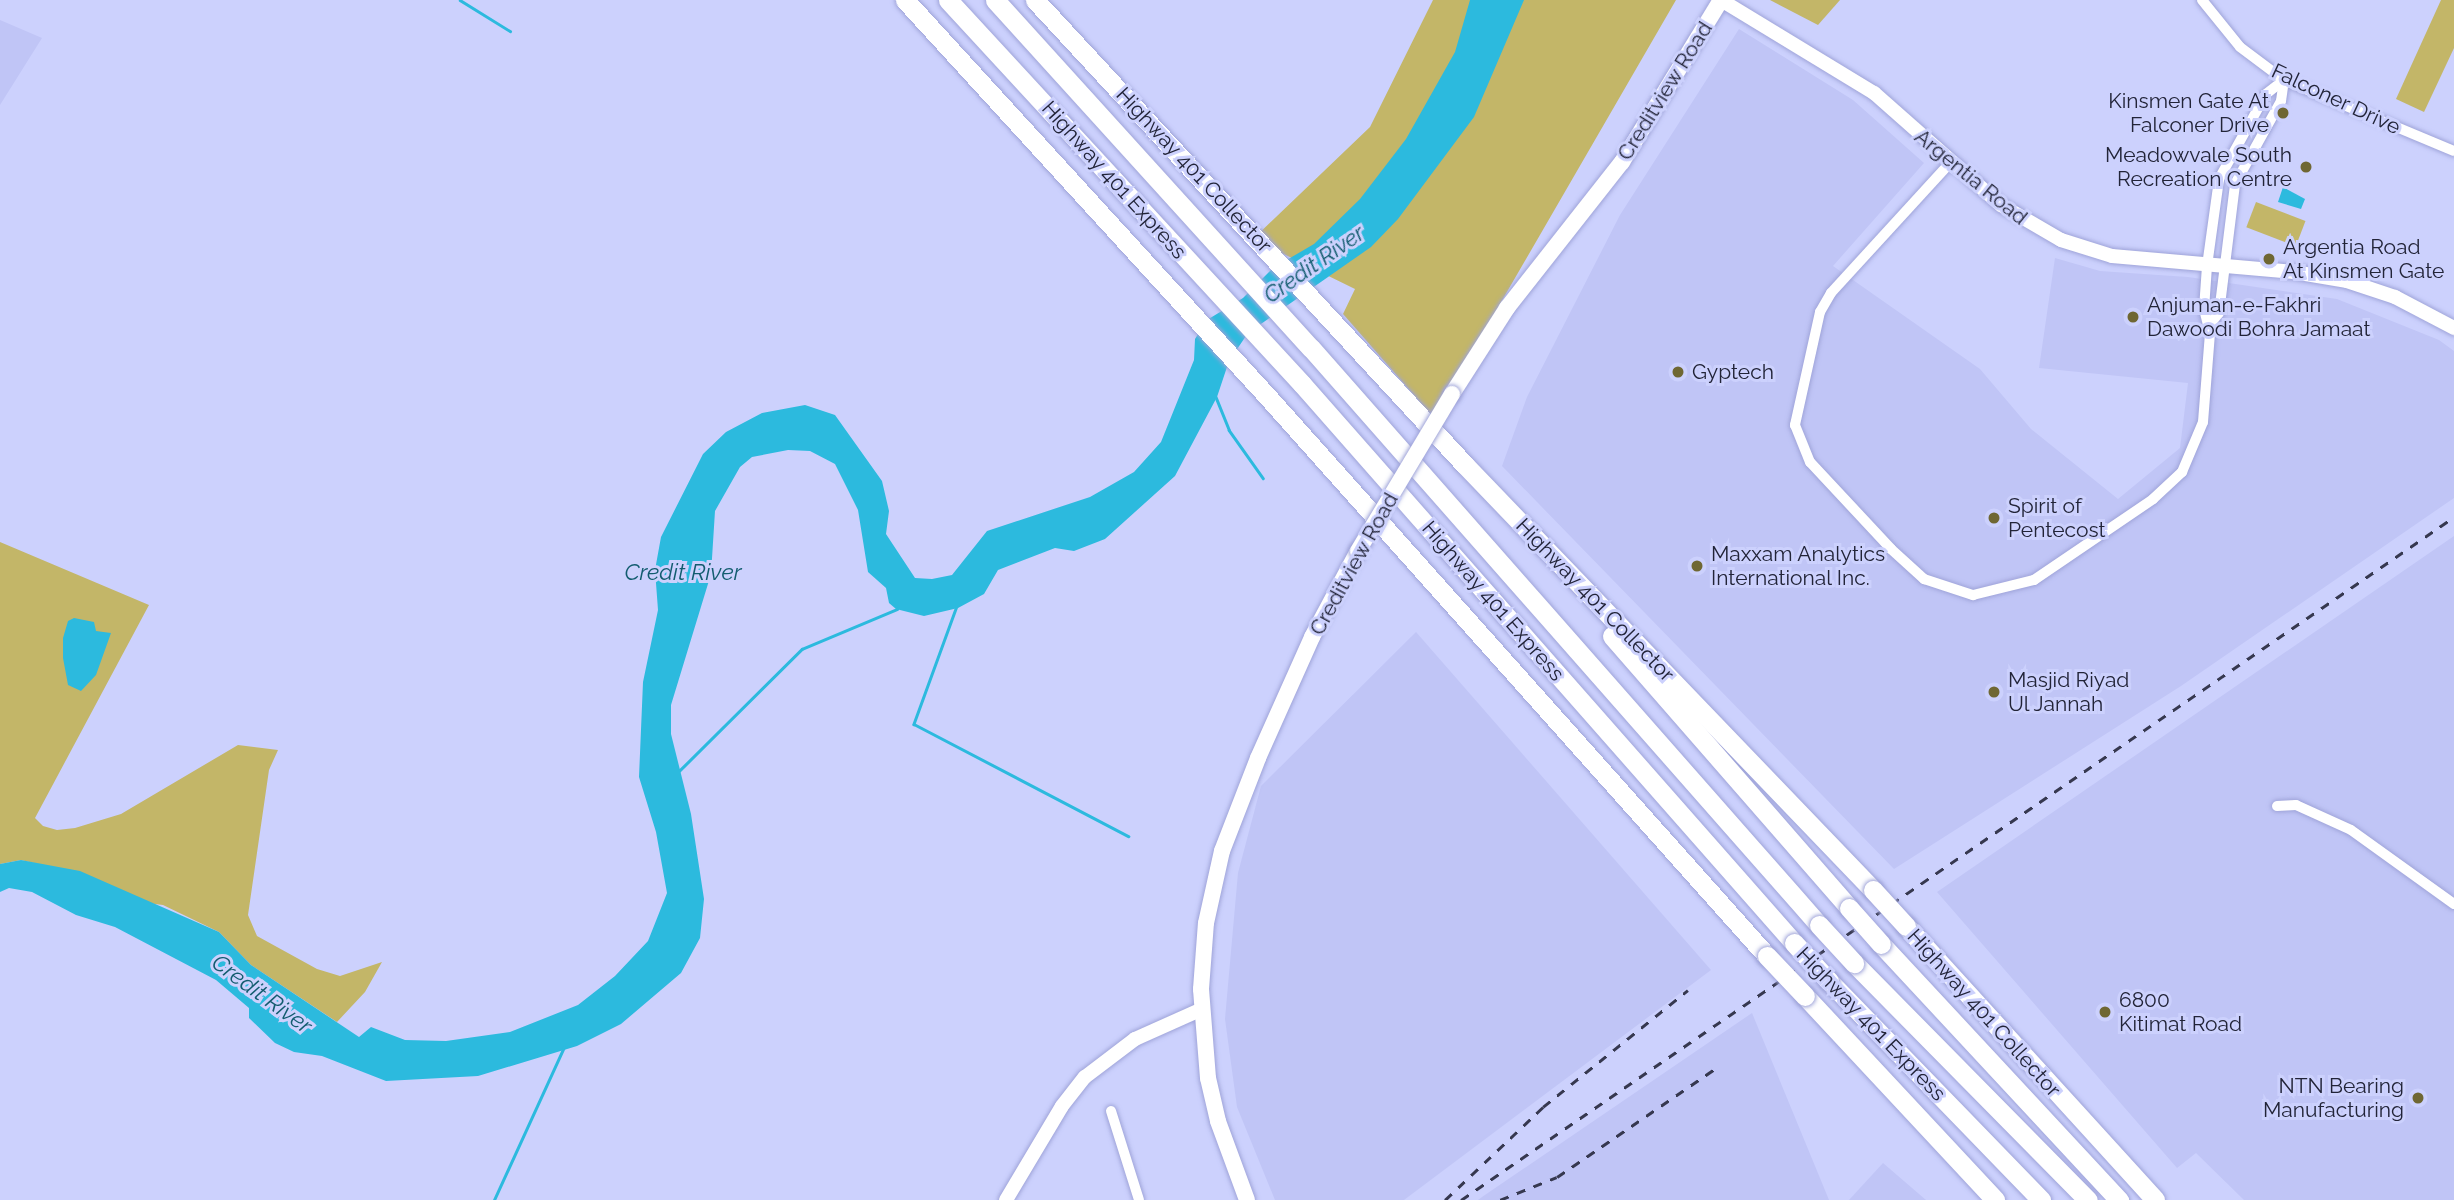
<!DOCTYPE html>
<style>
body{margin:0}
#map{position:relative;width:2454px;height:1200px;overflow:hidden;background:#ccd1fd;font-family:Raleway,sans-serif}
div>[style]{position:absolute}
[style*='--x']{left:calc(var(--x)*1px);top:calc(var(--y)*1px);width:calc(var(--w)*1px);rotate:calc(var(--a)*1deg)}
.built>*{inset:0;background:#c0c5f6}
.green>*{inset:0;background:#c3b668;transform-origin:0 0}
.water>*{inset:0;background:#2cbade}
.stream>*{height:2.5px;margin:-1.25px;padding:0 1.25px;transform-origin:1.25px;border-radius:1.25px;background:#2cbade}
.roads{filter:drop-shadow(0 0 2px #9fa4d9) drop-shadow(0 0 2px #9fa4d9)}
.minor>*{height:10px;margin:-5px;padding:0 5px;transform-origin:5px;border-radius:5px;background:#fff}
.tertiary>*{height:14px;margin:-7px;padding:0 7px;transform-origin:7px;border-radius:7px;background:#fff}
.secondary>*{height:16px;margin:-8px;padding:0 8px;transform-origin:8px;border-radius:8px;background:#fff}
.motorway>*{height:19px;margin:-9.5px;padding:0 9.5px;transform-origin:9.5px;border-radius:9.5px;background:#fff}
.rail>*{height:2.5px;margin-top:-1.25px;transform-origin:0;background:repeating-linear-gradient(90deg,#36384f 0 9px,transparent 0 18px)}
.bridges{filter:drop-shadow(0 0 2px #9fa4d9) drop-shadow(0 0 2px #9fa4d9)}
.secondary-bridge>*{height:16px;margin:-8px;padding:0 8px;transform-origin:8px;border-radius:8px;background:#fff}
.motorway-bridge>*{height:19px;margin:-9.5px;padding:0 9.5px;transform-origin:9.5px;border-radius:9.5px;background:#fff}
.dots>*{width:19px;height:19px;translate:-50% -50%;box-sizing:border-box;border:4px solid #ccd1fd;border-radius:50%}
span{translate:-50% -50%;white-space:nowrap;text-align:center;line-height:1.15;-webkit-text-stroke:6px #ccd1fd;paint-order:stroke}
.street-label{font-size:21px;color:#222438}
.poi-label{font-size:21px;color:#222438}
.right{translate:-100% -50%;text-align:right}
.left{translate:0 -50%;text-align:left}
.water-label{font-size:23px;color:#125c6f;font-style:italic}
</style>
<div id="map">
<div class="built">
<i style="clip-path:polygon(0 20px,42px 38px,0 105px)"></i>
<i style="clip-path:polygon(1739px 29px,1853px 100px,1924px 163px,1833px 266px,1980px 369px,2031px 429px,2118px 499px,2180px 448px,2188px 383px,2039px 368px,2055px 258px,2100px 271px,2188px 277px,2337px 299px,2439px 340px,2454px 351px,2454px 498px,2181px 686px,1894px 869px,1502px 466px,1527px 397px,1620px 215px)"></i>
<i style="clip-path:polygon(2454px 536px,2454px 1200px,2244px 1200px,2196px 1153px,2177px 1168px,1937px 892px)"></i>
<i style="clip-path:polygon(1416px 632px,1711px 970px,1404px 1200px,1275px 1200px,1237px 1107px,1225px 1019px,1238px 873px,1261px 786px)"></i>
<i style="clip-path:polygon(1752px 1013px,1829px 1200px,1478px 1200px,1482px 1197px)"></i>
<i style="clip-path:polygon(1883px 1163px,1926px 1200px,1849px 1200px)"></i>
</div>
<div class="green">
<i style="clip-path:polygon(1433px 0,1676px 0,1434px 418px,1343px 314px,1355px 289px,1253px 239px,1370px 127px)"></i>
<i style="clip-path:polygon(1770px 0,1840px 0,1818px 25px)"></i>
<i style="clip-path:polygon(2441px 0,2454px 0,2454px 48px,2424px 112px,2396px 99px)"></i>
<i style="left:2256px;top:202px;width:53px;height:27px;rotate:21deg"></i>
<i style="clip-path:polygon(0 542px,149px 605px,35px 818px,43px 826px,57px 830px,75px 828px,121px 814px,238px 745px,278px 750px,269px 770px,248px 915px,257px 936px,317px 969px,340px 976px,382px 962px,365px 992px,337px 1022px,251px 965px,219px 932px,163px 905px,147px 903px,47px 866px,21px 860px,0 864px)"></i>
</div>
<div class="water">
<i style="clip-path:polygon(1470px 0,1524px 0,1474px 117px,1398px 219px,1371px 247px,1248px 333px,1229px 361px,1217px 397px,1175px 476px,1105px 539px,1074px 551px,1055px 548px,998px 570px,984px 594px,958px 608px,924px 616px,896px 609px,889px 603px,886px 588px,868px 572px,858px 510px,835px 464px,810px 451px,788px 450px,752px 457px,740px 467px,715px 511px,711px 574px,671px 705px,671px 734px,691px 814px,704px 899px,700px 938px,681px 973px,621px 1024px,577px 1046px,478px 1076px,386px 1081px,322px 1056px,294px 1052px,275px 1043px,249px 1018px,249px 1008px,216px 980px,115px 927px,76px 915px,32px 892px,9px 888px,0 892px,0 864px,21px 860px,80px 871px,219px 932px,251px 965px,359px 1037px,371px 1027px,405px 1040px,446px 1041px,510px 1032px,578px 1005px,615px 976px,648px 941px,667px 893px,656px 832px,639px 777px,643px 682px,658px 610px,655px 570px,661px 537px,703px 454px,726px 432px,762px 413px,805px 405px,835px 415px,882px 481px,889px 511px,886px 534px,915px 578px,932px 579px,952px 575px,987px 531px,1090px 497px,1134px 472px,1161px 442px,1194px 360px,1195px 339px,1207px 320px,1243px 298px,1273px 268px,1314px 244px,1360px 199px,1406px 139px,1455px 52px)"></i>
<i style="clip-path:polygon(2283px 187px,2305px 199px,2301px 209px,2278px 202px)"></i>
<i style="clip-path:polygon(74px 618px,94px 622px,96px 631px,111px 633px,96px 675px,81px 691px,68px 685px,63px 658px,63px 638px,68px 621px)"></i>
</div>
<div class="stream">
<i style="--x:460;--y:0;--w:59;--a:31.8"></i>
<i style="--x:1216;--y:397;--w:35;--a:68"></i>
<i style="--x:1229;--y:430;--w:59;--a:54.7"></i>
<i style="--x:957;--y:606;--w:126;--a:110"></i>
<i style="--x:914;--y:724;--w:242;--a:27.6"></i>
<i style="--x:679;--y:771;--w:173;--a:-44.8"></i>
<i style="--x:802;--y:649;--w:103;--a:-22.8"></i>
<i style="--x:494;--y:1200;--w:168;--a:-65.4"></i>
</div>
<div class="roads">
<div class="minor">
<i style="--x:2202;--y:0;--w:60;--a:51"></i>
<i style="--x:2240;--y:47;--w:55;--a:36.9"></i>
<i style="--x:2284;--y:80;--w:184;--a:22.7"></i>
<i style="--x:1949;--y:164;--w:175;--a:132.5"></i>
<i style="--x:1831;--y:293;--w:22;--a:120"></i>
<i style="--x:1820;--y:312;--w:116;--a:102.5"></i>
<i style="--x:1795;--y:425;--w:40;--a:68"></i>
<i style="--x:1810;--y:462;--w:119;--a:47"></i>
<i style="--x:1891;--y:549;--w:45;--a:42.3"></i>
<i style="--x:1924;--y:579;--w:52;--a:18.1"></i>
<i style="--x:1973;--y:595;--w:63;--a:-13.8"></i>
<i style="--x:2034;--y:580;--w:144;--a:-34.2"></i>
<i style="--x:2153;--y:499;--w:40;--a:-43"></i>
<i style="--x:2182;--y:472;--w:54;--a:-67.2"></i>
<i style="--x:2203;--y:422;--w:89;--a:-85.5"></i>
<i style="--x:2210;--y:333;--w:25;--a:-104"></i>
<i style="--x:2204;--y:309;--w:43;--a:-86"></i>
<i style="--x:2207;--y:266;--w:88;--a:-82.1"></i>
<i style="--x:2219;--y:179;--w:97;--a:-61.1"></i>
<i style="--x:2266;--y:94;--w:23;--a:-38"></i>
<i style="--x:2210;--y:324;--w:14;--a:-51"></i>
<i style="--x:2219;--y:313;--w:130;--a:-82.9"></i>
<i style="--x:2235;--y:184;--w:95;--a:-61"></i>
<i style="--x:2281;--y:101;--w:21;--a:-82"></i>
<i style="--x:2277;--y:806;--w:19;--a:-3"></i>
<i style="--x:2296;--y:805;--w:60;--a:24.4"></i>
<i style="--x:2351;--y:830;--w:127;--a:35.7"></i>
<i style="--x:1111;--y:1111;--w:93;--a:72.5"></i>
</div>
<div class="tertiary">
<i style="--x:1721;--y:0;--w:179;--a:31.3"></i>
<i style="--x:1874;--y:93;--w:169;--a:41.4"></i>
<i style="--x:2001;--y:205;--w:69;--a:30.3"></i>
<i style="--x:2061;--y:240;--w:53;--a:17.4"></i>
<i style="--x:2112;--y:256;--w:183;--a:5"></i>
<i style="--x:2294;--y:272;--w:54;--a:9.6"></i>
<i style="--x:2347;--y:281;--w:51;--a:18.4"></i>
<i style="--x:2395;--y:297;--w:67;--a:27.7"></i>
<i style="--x:1006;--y:1200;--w:109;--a:-59.2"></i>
<i style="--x:1062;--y:1106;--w:37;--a:-52"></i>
<i style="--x:1085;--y:1077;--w:63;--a:-37.2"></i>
<i style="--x:1135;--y:1039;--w:73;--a:-24.1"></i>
</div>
<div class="secondary">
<i style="--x:1452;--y:394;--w:102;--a:-57.4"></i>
<i style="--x:1507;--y:308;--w:186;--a:-51.8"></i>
<i style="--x:1622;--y:162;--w:190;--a:-58.6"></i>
<i style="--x:1247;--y:1200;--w:84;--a:-110.2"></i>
<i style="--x:1218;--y:1121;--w:44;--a:-103.1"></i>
<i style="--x:1208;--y:1078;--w:89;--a:-94.5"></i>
<i style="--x:1201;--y:989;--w:66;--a:-85.7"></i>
<i style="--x:1206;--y:923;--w:74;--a:-77.5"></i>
<i style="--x:1222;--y:851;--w:100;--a:-68.8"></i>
<i style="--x:1258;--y:758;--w:133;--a:-65.9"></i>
<i style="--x:1312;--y:637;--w:98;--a:-61.9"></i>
</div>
<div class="motorway">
<i style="--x:905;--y:0;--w:537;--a:47.57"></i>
<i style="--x:1267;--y:396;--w:751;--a:48.24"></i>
<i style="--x:948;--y:0;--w:522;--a:47.33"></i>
<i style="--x:1302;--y:384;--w:745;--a:48.65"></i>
<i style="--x:995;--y:0;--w:470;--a:47.8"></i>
<i style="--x:1311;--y:348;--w:769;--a:48.64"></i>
<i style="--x:1035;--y:0;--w:633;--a:47.24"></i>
<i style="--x:1465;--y:465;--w:589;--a:46.17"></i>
<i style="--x:1612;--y:636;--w:361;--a:48.9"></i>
<i style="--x:1906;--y:926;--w:370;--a:47.7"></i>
<i style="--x:1881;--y:944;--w:350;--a:47.1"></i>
<i style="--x:1854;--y:963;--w:333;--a:45.4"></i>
<i style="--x:1829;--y:981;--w:305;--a:45.9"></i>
<i style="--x:1805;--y:996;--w:279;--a:47"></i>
</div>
</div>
<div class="rail">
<i style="--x:1445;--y:1200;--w:135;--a:-43.5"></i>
<i style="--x:1543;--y:1107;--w:186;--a:-38.9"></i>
<i style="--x:1461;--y:1200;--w:1205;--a:-34.52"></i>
<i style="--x:1500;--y:1200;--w:61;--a:-22"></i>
<i style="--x:1557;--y:1177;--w:196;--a:-34.4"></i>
</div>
<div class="bridges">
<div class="secondary-bridge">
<i style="--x:1358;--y:551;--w:183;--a:-59.1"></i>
</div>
<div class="motorway-bridge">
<i style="--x:1873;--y:890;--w:49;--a:47.5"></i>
<i style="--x:1849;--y:908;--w:48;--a:48.4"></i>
<i style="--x:1819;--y:925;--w:52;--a:47.4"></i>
<i style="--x:1794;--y:943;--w:52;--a:47.4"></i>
<i style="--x:1767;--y:956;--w:55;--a:46.5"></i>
</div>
</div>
<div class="dots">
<i style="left:2283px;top:113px;background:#6f6733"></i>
<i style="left:2306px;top:167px;background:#6f6733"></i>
<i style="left:2269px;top:259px;background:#6f6733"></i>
<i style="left:2133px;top:317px;background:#6f6733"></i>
<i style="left:1678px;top:372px;background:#6f6733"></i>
<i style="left:1994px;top:518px;background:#6f6733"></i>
<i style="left:1697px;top:566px;background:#6f6733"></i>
<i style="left:1994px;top:692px;background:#6f6733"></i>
<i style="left:2105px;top:1012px;background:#6f6733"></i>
<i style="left:2418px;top:1098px;background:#6f6733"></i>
</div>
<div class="street-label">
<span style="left:1665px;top:91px;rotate:-58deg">Creditview Road</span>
<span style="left:2336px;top:99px;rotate:25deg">Falconer Drive</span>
<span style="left:1194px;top:170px;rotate:47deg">Highway 401 Collector</span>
<span style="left:1971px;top:177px;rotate:39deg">Argentia Road</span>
<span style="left:1114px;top:180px;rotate:48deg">Highway 401 Express</span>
<span style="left:1354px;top:564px;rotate:-61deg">Creditview Road</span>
<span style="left:1595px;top:600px;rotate:46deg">Highway 401 Collector</span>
<span style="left:1493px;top:601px;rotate:49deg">Highway 401 Express</span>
<span style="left:1984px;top:1013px;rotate:48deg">Highway 401 Collector</span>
<span style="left:1871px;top:1024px;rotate:46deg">Highway 401 Express</span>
</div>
<div class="poi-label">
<span class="right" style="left:2269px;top:113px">Kinsmen Gate At<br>Falconer Drive</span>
<span class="right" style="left:2292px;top:167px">Meadowvale South<br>Recreation Centre</span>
<span class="left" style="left:2283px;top:259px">Argentia Road<br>At Kinsmen Gate</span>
<span class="left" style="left:2147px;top:317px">Anjuman-e-Fakhri<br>Dawoodi Bohra Jamaat</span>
<span class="left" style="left:1692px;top:372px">Gyptech</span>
<span class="left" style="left:2008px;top:518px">Spirit of<br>Pentecost</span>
<span class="left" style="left:1711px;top:566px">Maxxam Analytics<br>International Inc.</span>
<span class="left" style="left:2008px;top:692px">Masjid Riyad<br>Ul Jannah</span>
<span class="left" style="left:2119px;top:1012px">6800<br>Kitimat Road</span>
<span class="right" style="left:2404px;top:1098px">NTN Bearing<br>Manufacturing</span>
</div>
<div class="water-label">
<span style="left:1314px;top:264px;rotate:-35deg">Credit River</span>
<span style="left:683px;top:572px">Credit River</span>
<span style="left:262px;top:994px;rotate:36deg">Credit River</span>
</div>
</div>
